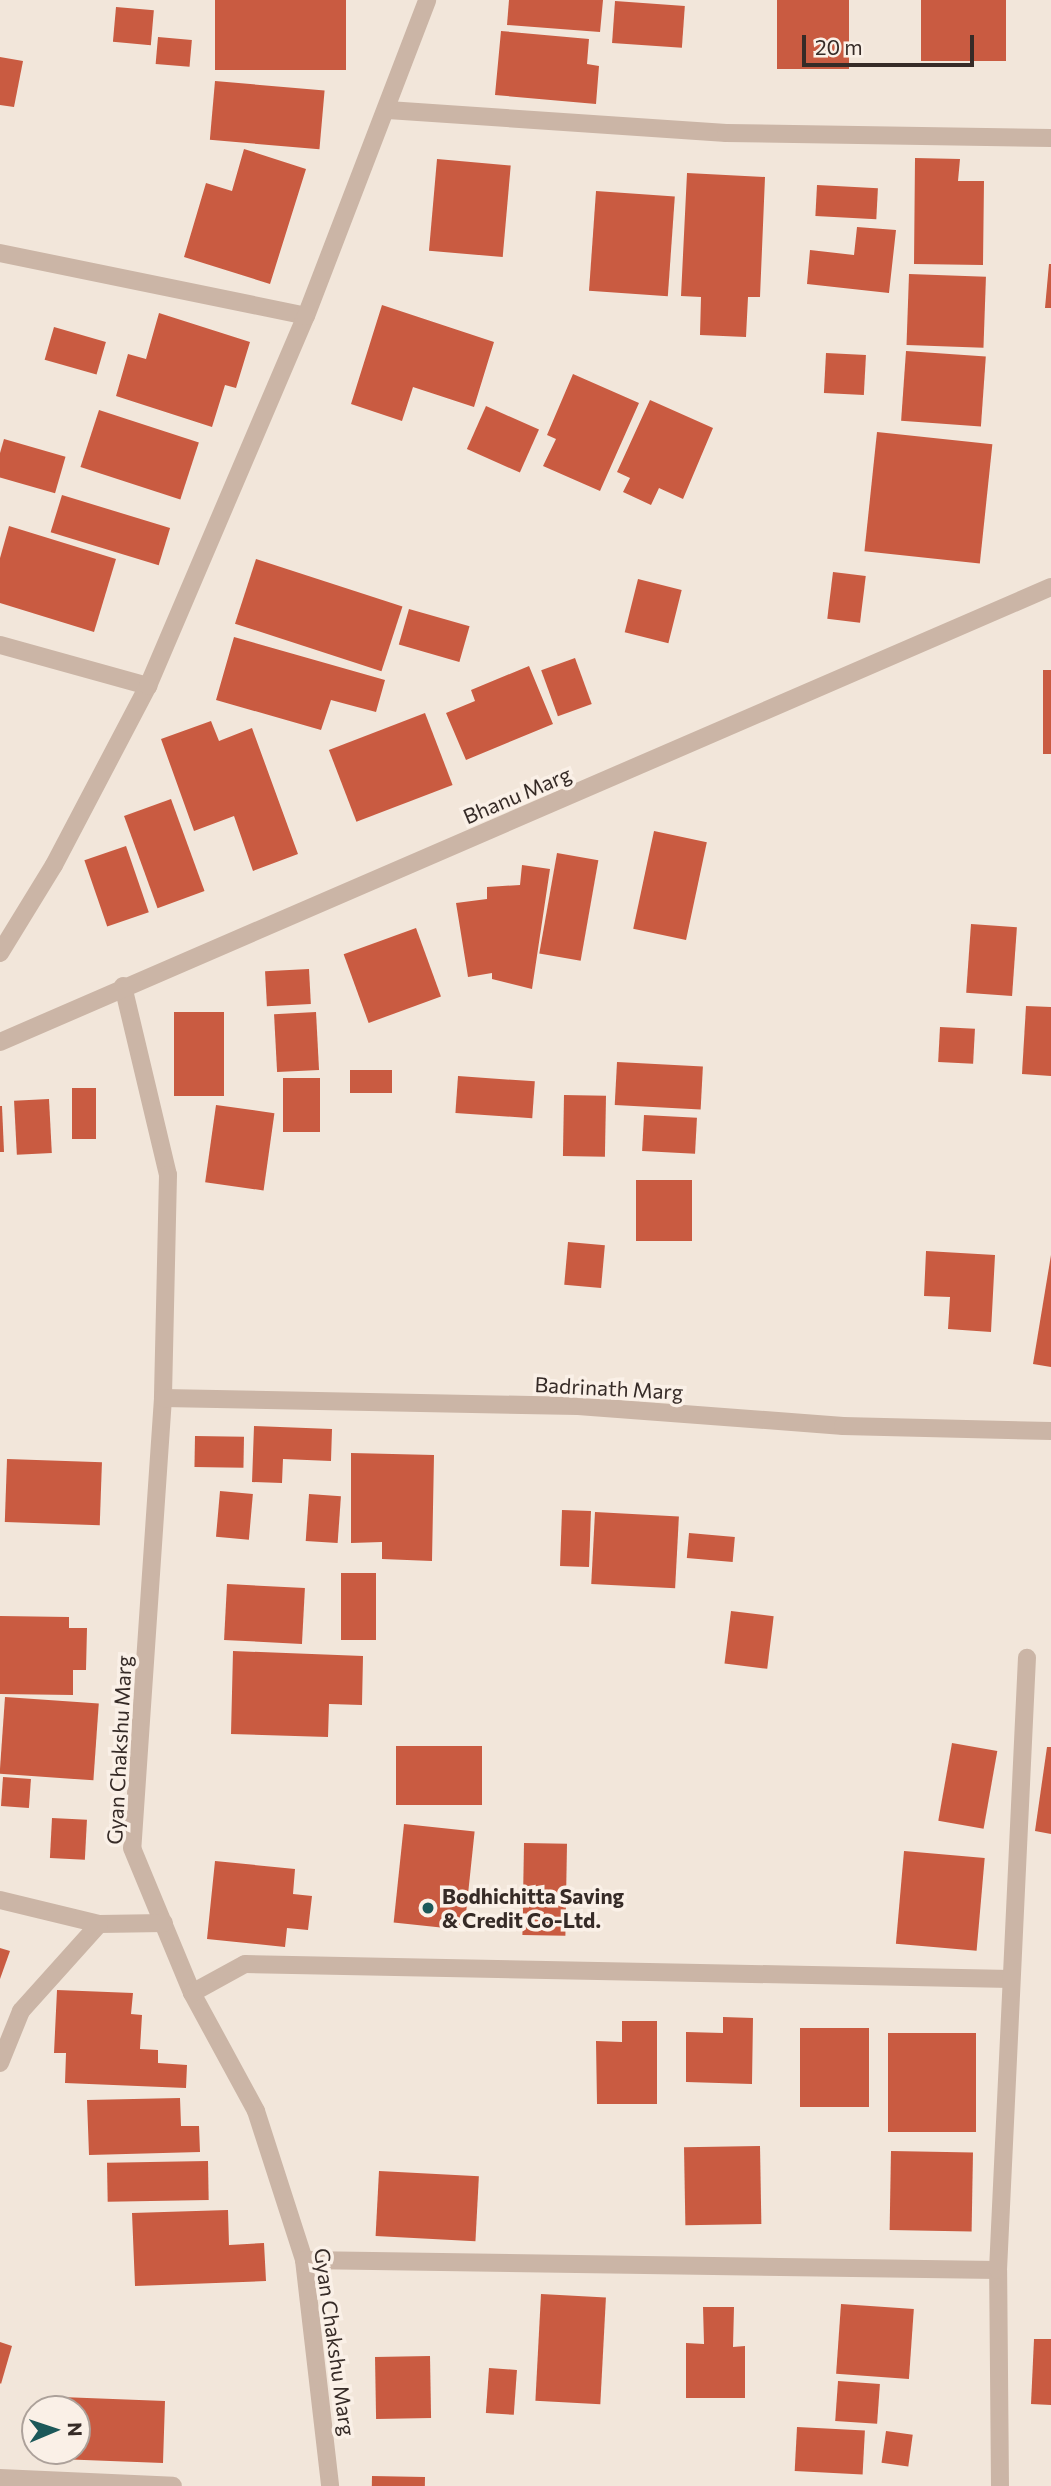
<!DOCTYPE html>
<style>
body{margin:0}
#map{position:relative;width:1051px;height:2486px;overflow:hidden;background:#f2e6da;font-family:Commissioner,sans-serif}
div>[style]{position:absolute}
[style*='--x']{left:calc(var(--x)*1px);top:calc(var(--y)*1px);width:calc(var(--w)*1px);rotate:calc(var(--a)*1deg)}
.building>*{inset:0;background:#c95b41;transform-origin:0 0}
.minor>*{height:18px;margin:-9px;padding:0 9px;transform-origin:9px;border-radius:9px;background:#cbb5a6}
.dots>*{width:19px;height:19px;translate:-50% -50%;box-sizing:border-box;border:4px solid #faf0e7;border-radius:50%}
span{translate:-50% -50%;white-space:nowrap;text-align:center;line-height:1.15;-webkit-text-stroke:7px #faf0e7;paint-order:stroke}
.street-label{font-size:21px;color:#362b27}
.poi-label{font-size:21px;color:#362b27;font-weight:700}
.left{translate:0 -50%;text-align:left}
.north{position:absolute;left:21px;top:2395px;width:70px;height:70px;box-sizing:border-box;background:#faf0e7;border:2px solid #aca19a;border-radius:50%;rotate:88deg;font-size:19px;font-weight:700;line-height:28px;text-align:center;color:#362b27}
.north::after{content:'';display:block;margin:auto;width:24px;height:32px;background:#1c5859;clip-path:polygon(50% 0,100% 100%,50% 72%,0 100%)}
.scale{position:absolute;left:802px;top:35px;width:172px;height:32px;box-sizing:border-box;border:4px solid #362b27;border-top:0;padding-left:9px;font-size:21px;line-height:24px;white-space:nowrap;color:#362b27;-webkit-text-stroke:5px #faf0e7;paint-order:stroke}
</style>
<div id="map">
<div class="building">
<i style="left:215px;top:0;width:131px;height:70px"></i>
<i style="clip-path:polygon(509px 0,603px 0,600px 32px,507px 25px)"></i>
<i style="left:777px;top:0;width:72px;height:69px"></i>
<i style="left:921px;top:0;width:85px;height:61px"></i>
<i style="left:615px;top:1px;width:70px;height:42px;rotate:4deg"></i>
<i style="left:116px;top:7px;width:38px;height:35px;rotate:5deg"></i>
<i style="clip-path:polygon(501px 31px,589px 39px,587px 64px,599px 66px,596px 104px,495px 95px)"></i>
<i style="left:158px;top:37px;width:34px;height:27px;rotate:5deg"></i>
<i style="clip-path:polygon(0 57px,23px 61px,14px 107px,0 105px)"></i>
<i style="left:215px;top:81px;width:110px;height:59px;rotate:5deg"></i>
<i style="clip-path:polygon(244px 149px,306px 169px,270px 284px,184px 257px,206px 183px,232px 191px)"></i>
<i style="clip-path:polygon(915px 158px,960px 159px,958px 181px,984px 181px,983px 265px,914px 264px)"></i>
<i style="left:437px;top:159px;width:74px;height:92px;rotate:5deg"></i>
<i style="clip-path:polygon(687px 173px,765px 177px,760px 297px,748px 297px,746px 337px,700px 335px,701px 297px,681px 296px)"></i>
<i style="left:817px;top:185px;width:61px;height:31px;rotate:3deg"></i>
<i style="left:596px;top:191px;width:79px;height:100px;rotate:4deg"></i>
<i style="clip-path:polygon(857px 227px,896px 230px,889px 293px,807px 284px,810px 250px,854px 255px)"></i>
<i style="clip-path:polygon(1049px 264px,1051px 264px,1051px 308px,1045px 308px)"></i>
<i style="left:909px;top:274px;width:77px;height:71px;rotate:2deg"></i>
<i style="clip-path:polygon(382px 305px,494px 342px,474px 407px,413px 387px,402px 421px,351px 404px)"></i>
<i style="clip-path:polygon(159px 313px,250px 342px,236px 388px,225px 385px,212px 427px,116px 396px,128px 354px,146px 359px)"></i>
<i style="left:54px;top:327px;width:54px;height:34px;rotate:16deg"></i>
<i style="left:906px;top:351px;width:80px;height:70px;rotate:4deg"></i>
<i style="left:826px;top:353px;width:40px;height:40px;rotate:3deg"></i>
<i style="clip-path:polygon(573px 374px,639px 403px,600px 491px,543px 466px,556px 439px,547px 435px)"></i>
<i style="clip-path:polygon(650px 400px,713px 428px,683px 499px,659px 488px,651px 505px,623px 492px,630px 478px,617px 472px)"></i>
<i style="left:486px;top:406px;width:58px;height:47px;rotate:24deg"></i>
<i style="left:99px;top:410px;width:105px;height:60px;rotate:18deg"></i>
<i style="left:877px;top:432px;width:116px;height:120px;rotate:6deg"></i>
<i style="left:4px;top:439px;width:64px;height:38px;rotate:16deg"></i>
<i style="left:62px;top:495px;width:113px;height:39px;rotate:17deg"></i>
<i style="clip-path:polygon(9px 526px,116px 559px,94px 632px,0 603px,0 558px)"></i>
<i style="left:256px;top:559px;width:154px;height:68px;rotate:18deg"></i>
<i style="left:833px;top:572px;width:33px;height:47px;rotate:7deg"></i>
<i style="left:638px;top:579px;width:45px;height:55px;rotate:14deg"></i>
<i style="left:409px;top:609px;width:63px;height:37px;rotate:16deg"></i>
<i style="clip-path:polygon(234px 637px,385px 680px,376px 712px,331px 700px,321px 730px,216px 700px)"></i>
<i style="left:575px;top:658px;width:49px;height:36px;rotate:70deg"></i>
<i style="clip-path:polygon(529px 666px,553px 724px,466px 760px,446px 713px,475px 701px,471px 690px)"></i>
<i style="left:1043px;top:670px;width:8px;height:84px"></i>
<i style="left:425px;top:713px;width:77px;height:103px;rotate:69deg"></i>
<i style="clip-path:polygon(211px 721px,219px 741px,252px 728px,298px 854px,253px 871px,234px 816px,194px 831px,161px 739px)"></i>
<i style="left:171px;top:799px;width:98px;height:50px;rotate:70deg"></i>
<i style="left:654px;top:831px;width:54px;height:100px;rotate:12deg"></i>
<i style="left:126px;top:846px;width:70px;height:44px;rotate:71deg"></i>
<i style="left:557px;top:853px;width:42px;height:102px;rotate:10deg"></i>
<i style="clip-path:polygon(522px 865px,550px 869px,532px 989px,492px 979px,492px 973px,468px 977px,456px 903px,487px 899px,487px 887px,520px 885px)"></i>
<i style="left:971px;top:924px;width:46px;height:69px;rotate:4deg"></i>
<i style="left:416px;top:928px;width:73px;height:77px;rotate:70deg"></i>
<i style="left:309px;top:969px;width:35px;height:44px;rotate:87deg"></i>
<i style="clip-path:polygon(1026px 1006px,1051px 1007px,1051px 1076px,1022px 1074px)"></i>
<i style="left:174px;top:1012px;width:50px;height:84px"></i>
<i style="left:316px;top:1012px;width:58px;height:42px;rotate:87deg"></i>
<i style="left:940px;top:1027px;width:35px;height:35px;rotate:3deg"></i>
<i style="left:617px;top:1062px;width:86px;height:43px;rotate:3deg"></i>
<i style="left:350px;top:1070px;width:42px;height:23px"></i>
<i style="left:458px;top:1076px;width:77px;height:37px;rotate:4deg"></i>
<i style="left:320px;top:1078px;width:54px;height:37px;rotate:90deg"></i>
<i style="left:72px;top:1088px;width:24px;height:51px"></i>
<i style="left:564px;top:1095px;width:42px;height:61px;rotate:1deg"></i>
<i style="left:49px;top:1099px;width:54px;height:35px;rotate:87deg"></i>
<i style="left:216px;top:1105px;width:59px;height:78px;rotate:8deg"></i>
<i style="clip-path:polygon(0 1106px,2px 1106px,4px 1152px,0 1152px)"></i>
<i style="left:644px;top:1115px;width:53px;height:36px;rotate:3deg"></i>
<i style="left:636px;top:1180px;width:56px;height:61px"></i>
<i style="left:568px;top:1242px;width:37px;height:43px;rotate:5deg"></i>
<i style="clip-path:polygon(926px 1251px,995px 1255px,991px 1332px,948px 1329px,950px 1297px,924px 1296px)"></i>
<i style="clip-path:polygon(1051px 1255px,1051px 1367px,1033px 1364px)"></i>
<i style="clip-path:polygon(254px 1426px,332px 1429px,331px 1461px,283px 1459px,282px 1483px,252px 1482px)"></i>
<i style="left:195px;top:1436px;width:49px;height:31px;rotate:1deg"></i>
<i style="clip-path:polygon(351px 1453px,434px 1455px,432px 1561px,382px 1559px,382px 1542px,351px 1543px)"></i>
<i style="left:7px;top:1459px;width:95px;height:63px;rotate:2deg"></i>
<i style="left:220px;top:1491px;width:33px;height:46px;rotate:5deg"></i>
<i style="left:309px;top:1494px;width:32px;height:47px;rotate:4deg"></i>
<i style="left:562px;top:1510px;width:29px;height:56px;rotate:2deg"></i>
<i style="left:595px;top:1512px;width:84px;height:72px;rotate:3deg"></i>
<i style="left:689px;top:1533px;width:46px;height:25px;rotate:5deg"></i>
<i style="left:376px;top:1573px;width:67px;height:35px;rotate:90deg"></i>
<i style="left:227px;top:1584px;width:78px;height:56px;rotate:3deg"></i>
<i style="left:731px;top:1611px;width:43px;height:53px;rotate:7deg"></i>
<i style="clip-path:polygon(0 1616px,69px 1617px,69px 1628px,87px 1628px,86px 1670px,73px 1670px,73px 1695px,0 1694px)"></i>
<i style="clip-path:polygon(233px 1651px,363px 1656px,362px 1705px,329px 1704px,328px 1737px,231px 1734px)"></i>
<i style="left:5px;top:1697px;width:94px;height:77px;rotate:4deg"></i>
<i style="left:952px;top:1743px;width:46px;height:79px;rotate:10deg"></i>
<i style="left:396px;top:1746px;width:86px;height:59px"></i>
<i style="clip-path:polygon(1047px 1747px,1051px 1747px,1051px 1834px,1035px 1831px)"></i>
<i style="left:3px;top:1777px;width:28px;height:29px;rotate:4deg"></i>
<i style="left:52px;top:1818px;width:35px;height:40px;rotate:3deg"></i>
<i style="left:404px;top:1824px;width:71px;height:99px;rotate:6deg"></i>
<i style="left:524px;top:1843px;width:43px;height:92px;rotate:1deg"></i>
<i style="left:904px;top:1851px;width:81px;height:93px;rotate:5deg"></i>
<i style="clip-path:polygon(215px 1861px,295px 1869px,293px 1894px,312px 1896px,308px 1930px,287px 1928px,285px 1947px,207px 1939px)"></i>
<i style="clip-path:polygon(0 1948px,10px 1951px,0 1979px)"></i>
<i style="clip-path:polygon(57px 1990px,133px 1993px,131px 2014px,142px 2015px,140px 2049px,158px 2050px,158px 2063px,187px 2065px,186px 2088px,65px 2083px,66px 2053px,54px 2053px)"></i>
<i style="clip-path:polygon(723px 2017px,753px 2018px,752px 2084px,686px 2082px,686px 2032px,723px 2033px)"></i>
<i style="clip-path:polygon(622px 2021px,657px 2021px,657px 2104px,597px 2104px,596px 2041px,622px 2042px)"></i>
<i style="left:800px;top:2028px;width:69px;height:79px"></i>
<i style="left:888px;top:2033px;width:88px;height:99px"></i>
<i style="clip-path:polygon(180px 2098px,181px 2126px,199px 2126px,200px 2152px,89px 2155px,87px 2100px)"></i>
<i style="left:760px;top:2146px;width:78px;height:76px;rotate:89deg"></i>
<i style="left:891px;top:2151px;width:82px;height:79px;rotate:1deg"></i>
<i style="left:208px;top:2161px;width:39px;height:101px;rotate:89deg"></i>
<i style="left:379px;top:2171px;width:100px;height:65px;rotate:3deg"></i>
<i style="clip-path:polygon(228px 2210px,229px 2245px,264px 2243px,266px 2281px,135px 2286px,132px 2213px)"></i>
<i style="left:541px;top:2294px;width:65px;height:107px;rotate:3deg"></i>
<i style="left:841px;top:2304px;width:73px;height:70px;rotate:4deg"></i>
<i style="clip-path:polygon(703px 2307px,734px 2307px,733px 2347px,745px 2346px,745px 2398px,686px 2398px,686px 2343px,704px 2344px)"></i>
<i style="clip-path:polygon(1034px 2339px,1051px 2339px,1051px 2405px,1031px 2404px)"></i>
<i style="clip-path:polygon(0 2342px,12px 2346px,1px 2384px,0 2383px)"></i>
<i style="left:430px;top:2356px;width:62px;height:55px;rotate:89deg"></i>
<i style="left:489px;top:2368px;width:28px;height:45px;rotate:4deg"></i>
<i style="left:838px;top:2381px;width:42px;height:40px;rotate:4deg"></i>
<i style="clip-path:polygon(61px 2397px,165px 2401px,163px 2463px,58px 2459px,58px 2451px,77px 2451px,77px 2409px,60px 2409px)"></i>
<i style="left:797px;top:2427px;width:68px;height:44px;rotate:3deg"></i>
<i style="left:886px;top:2431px;width:27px;height:32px;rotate:8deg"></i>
<i style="left:372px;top:2476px;width:53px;height:10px;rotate:1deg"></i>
</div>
<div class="minor">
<i style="--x:388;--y:110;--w:339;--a:3.9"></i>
<i style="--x:726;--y:133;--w:325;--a:0.9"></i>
<i style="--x:0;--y:253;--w:312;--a:11.6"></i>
<i style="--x:0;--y:645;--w:154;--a:15.5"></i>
<i style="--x:0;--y:953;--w:103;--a:-58.5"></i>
<i style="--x:54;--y:865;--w:202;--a:-62.3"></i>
<i style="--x:148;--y:686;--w:402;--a:-66.9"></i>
<i style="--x:306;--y:316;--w:338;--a:-69"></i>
<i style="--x:123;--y:986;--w:194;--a:76.6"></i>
<i style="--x:168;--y:1175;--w:223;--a:91.3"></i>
<i style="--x:163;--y:1398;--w:451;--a:93.9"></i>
<i style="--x:132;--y:1848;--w:157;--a:67.5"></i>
<i style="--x:192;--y:1993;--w:134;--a:61.5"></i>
<i style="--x:256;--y:2111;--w:157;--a:72.1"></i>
<i style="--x:304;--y:2260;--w:227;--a:83.4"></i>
<i style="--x:0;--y:1042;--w:1145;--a:-23.41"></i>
<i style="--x:163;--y:1398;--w:415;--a:1.1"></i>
<i style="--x:578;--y:1406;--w:266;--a:4.3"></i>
<i style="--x:843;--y:1426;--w:208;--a:1.4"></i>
<i style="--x:0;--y:1900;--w:102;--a:13.6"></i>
<i style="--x:99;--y:1924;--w:65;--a:-0.9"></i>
<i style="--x:192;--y:1993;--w:60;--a:-28.7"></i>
<i style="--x:245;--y:1964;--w:766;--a:1.12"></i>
<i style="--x:0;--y:2063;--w:56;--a:-68"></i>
<i style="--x:21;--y:2011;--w:117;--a:-48.1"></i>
<i style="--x:304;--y:2260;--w:694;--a:0.83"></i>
<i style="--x:0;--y:2478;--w:173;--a:2.6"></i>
<i style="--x:1000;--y:2486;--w:216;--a:-90.5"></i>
<i style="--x:998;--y:2270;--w:613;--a:-87.29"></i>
</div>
<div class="dots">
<i style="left:428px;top:1908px;background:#1c5859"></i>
</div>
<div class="street-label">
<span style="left:517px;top:795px;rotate:-23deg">Bhanu Marg</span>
<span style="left:609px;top:1388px;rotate:3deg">Badrinath Marg</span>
<span style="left:119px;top:1750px;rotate:-87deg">Gyan Chakshu Marg</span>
<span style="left:335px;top:2342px;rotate:82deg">Gyan Chakshu Marg</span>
</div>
<div class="poi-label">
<span class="left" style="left:442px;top:1908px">Bodhichitta Saving<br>&amp; Credit Co-Ltd.</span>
</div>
<div class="north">N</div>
<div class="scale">20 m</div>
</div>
